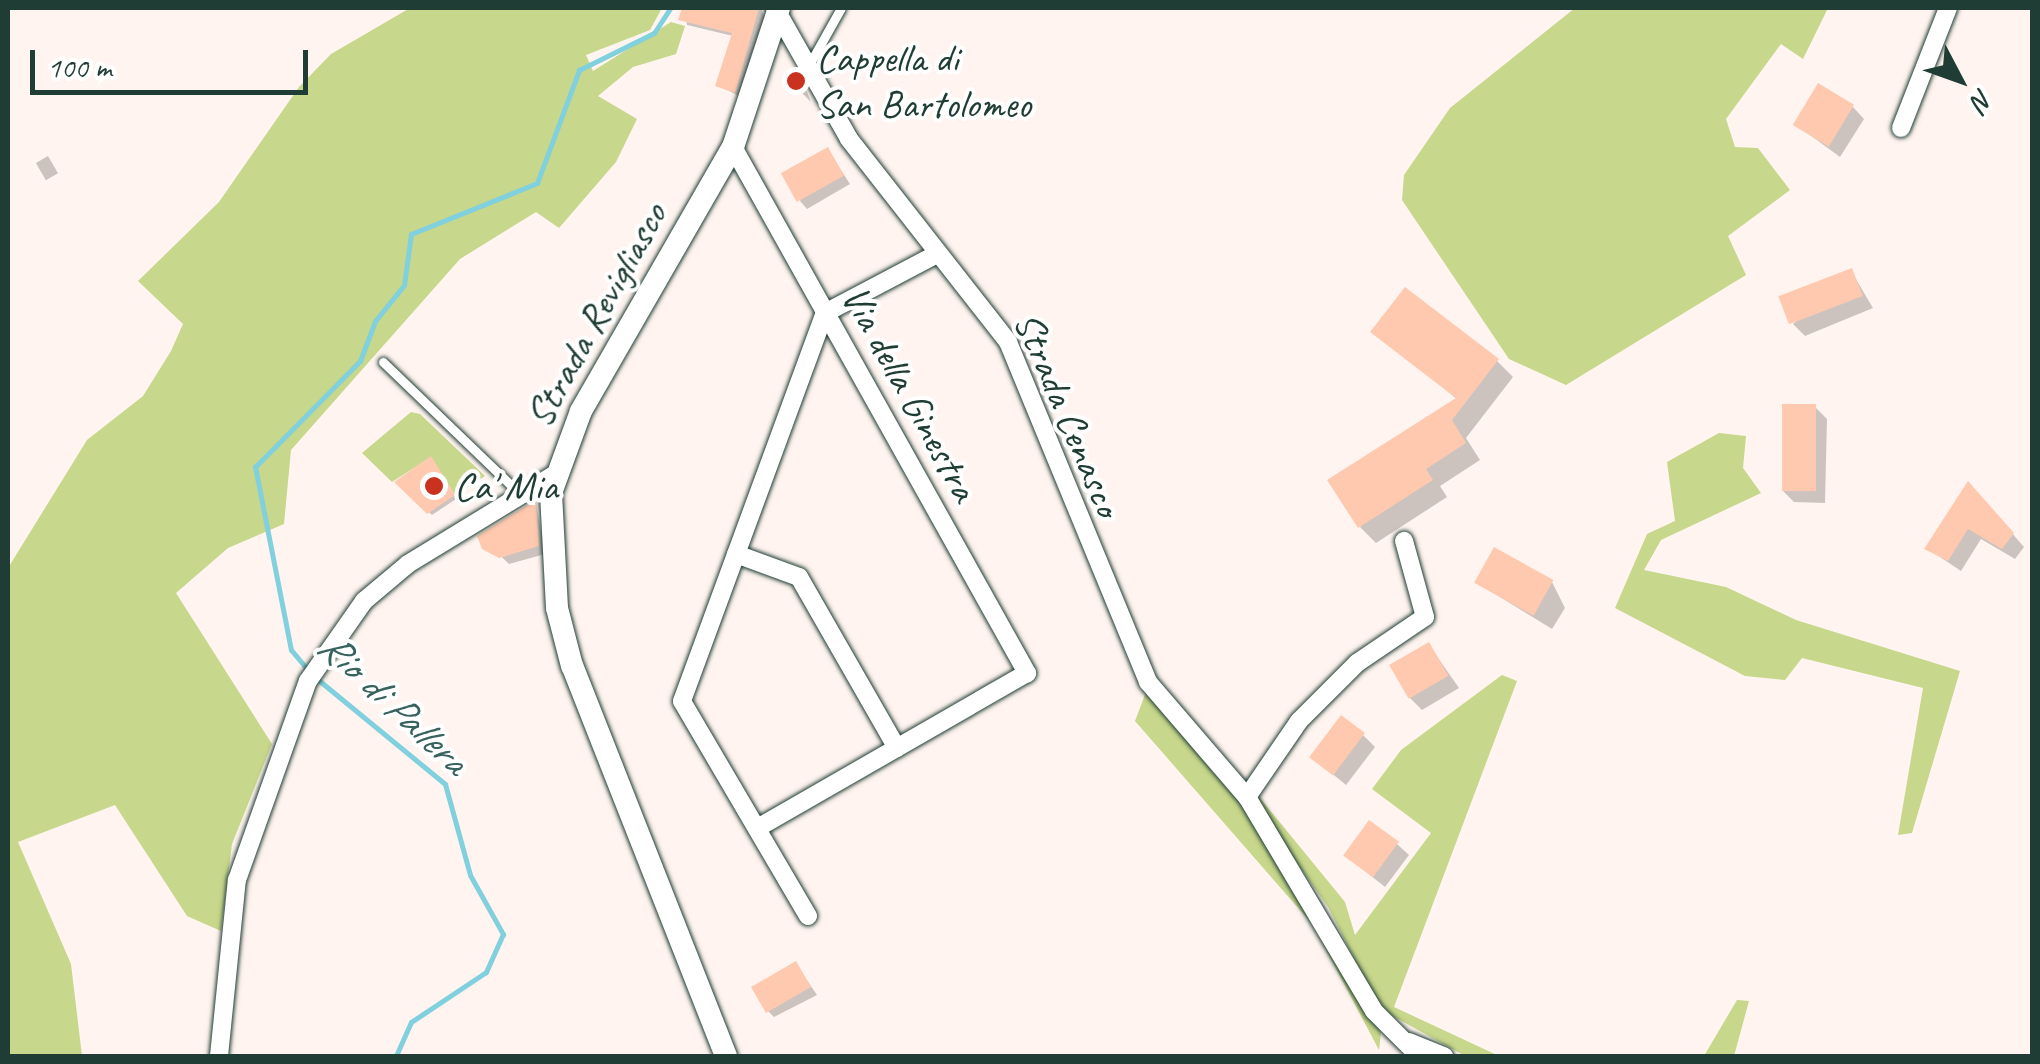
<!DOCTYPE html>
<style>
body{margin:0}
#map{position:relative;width:2040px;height:1064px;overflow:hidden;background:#fff4ef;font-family:Caveat,sans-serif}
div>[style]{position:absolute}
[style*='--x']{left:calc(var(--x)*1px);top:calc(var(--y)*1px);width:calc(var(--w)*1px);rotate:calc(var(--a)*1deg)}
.green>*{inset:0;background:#c7d78b}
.shadow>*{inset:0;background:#0003;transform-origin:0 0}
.stream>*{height:5px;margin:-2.5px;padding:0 2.5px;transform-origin:2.5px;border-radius:2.5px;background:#81d0de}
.building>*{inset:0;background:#fec9af;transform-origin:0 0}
.roads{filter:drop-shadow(0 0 2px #1f3d34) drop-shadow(0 0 2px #1f3d34)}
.service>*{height:9px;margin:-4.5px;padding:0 4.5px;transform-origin:4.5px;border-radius:4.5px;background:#fff}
.minor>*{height:18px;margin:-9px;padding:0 9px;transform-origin:9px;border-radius:9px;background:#fff}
.tertiary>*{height:22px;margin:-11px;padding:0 11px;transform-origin:11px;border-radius:11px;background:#fff}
.dots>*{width:28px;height:28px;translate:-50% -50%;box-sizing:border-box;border:5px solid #fff;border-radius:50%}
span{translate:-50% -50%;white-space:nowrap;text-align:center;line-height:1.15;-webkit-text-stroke:8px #fff;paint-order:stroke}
.poi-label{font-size:40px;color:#1f3d34}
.left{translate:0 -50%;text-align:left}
.street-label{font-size:40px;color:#1f3d34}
.water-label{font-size:42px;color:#38625e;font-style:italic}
.frame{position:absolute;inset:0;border:10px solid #1f3d34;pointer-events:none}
.north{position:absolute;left:1910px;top:30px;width:100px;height:100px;-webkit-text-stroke:8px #fff;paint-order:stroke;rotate:131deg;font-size:28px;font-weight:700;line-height:40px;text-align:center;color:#1f3d34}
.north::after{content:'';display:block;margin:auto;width:35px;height:45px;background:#1f3d34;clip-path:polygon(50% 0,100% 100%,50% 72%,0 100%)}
.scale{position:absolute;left:30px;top:50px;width:278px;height:45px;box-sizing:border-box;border:5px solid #1f3d34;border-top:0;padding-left:12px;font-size:30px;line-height:35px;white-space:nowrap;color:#1f3d34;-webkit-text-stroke:8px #fff;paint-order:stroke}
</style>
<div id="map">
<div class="green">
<i style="clip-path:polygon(410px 8px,662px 8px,650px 30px,586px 55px,593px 71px,671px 22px,685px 26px,676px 54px,633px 67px,598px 96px,637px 119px,616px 162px,559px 228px,536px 212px,460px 259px,291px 450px,284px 524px,228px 548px,176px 593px,272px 744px,232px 844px,221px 931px,187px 916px,115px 805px,18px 842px,71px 964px,82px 1056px,8px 1056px,8px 568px,87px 440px,143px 396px,171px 351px,183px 324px,138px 281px,219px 202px,299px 87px,331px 54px)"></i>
<i style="clip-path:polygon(1575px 8px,1828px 8px,1803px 59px,1781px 44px,1726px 119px,1735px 147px,1758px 148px,1790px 190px,1728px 236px,1746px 275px,1566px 385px,1509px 359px,1402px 200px,1404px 175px,1450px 108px)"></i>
<i style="clip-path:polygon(411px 412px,420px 414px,485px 476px,455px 495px,431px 457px,392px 482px,362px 453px)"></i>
<i style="clip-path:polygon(1719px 433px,1746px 436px,1743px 468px,1761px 493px,1661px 540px,1644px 570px,1726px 587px,1796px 620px,1960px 671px,1912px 833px,1898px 835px,1923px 688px,1802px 658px,1785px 680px,1745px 676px,1615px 608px,1647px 534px,1675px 521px,1667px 462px)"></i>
<i style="clip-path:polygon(1502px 675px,1517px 681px,1394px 1007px,1499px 1056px,1465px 1056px,1380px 1009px,1328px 907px,1253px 801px,1260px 798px,1345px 902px,1355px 935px,1431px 833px,1372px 789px,1401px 750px)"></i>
<i style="clip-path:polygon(1146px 692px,1242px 802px,1381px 1033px,1379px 1050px,1313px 925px,1135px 721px)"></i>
<i style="clip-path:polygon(1737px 1000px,1749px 1001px,1734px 1056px,1704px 1056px)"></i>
</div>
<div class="shadow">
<i style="clip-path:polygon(684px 8px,761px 8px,766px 22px,741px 97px,717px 85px,733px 36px,687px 25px)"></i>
<i style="clip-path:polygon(794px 72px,802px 79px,811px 102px,786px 77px)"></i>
<i style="clip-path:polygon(1853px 107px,1864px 119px,1840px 157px,1795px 124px)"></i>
<i style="clip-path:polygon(828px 150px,850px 184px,807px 209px,800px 201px)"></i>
<i style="left:48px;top:156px;width:20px;height:14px;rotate:60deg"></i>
<i style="clip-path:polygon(1851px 271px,1873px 308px,1805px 336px,1793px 324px)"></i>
<i style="clip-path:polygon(1374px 331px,1497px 361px,1513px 377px,1466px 438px,1480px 460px,1440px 486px,1447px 497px,1376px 543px,1360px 527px,1458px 400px)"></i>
<i style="clip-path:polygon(1815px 407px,1827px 419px,1825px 503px,1794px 502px,1782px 490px)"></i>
<i style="clip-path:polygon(433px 463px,456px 499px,432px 515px,398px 482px)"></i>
<i style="clip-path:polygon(1980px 496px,2024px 547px,2015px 559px,1981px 539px,1961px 571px,1928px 549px)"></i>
<i style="clip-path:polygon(536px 503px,545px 554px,509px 564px,481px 537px)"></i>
<i style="clip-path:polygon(1552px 582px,1565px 608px,1552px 629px,1477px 583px)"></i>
<i style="clip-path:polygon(1429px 645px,1459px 688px,1422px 710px,1410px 698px)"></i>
<i style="clip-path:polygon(1363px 735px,1375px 747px,1346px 785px,1312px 757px)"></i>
<i style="clip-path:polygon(1397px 844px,1409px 855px,1385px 887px,1346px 856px)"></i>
<i style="clip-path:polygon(796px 964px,817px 995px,774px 1017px,766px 1009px)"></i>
</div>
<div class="stream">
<i style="--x:308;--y:670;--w:26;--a:-130"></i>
<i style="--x:291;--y:650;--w:187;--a:-101.1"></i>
<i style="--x:255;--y:467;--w:149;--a:-45.3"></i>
<i style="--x:360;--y:361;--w:43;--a:-69.4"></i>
<i style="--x:375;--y:321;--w:46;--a:-51.1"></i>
<i style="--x:404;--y:285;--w:51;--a:-82.2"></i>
<i style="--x:411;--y:234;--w:136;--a:-22"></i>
<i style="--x:537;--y:183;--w:121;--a:-69.6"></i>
<i style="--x:579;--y:70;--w:84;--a:-26.3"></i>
<i style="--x:654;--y:33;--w:30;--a:-57"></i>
<i style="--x:316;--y:678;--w:167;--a:39.4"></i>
<i style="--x:445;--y:784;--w:94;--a:74.6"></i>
<i style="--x:470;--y:875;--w:68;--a:60.8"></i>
<i style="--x:503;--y:934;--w:42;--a:114.1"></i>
<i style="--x:486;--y:972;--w:90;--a:146.3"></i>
<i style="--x:411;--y:1022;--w:37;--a:114"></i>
</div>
<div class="building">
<i style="clip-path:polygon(682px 8px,759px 8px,735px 93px,715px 86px,732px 33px,678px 20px)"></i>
<i style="left:1818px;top:83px;width:42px;height:49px;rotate:31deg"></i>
<i style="left:828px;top:147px;width:33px;height:54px;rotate:61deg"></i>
<i style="left:1852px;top:268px;width:30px;height:79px;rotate:69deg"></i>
<i style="clip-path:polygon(1405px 287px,1499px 359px,1452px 420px,1466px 443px,1426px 469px,1433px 480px,1358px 528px,1327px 480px,1456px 398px,1370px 332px)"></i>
<i style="left:1782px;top:404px;width:34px;height:87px"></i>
<i style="clip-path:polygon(431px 456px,455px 495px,427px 514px,394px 482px)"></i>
<i style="clip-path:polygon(1968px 481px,2014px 533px,2002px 549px,1968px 529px,1948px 561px,1924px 549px)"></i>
<i style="clip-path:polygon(536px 500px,539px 546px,499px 558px,482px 549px,477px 536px)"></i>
<i style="left:1494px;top:547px;width:68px;height:41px;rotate:29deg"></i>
<i style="left:1429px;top:642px;width:39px;height:46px;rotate:60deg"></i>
<i style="left:1341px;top:715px;width:30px;height:53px;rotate:37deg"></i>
<i style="left:1369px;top:820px;width:37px;height:44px;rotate:36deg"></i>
<i style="left:796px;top:961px;width:30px;height:52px;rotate:60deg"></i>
</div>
<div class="roads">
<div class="service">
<i style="--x:809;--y:65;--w:65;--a:-60.7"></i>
<i style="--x:383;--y:362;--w:189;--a:43.9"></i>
</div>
<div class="minor">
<i style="--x:775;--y:8;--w:150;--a:60.5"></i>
<i style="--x:849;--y:139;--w:258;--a:51.9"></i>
<i style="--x:1008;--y:342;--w:368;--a:67.6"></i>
<i style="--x:1148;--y:682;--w:152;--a:49.3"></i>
<i style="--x:1247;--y:797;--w:249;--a:59.3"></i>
<i style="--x:1374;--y:1011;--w:64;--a:45"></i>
<i style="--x:1901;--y:128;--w:129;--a:-68.6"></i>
<i style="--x:733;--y:147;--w:603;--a:60.8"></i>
<i style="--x:1027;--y:673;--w:311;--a:150.1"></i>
<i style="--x:736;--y:554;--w:67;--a:20.1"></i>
<i style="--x:799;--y:577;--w:197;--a:60.2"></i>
<i style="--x:1247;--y:797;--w:92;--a:-55.6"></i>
<i style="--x:1299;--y:721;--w:82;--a:-45"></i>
<i style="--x:1357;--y:663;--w:82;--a:-34.1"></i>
<i style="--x:1425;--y:617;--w:79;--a:-105.4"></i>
<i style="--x:808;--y:916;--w:249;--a:-120.4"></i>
<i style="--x:682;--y:701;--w:414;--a:-69.8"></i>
<i style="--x:825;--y:313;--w:124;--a:-27.8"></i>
<i style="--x:1409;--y:1042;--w:38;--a:22"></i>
<i style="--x:219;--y:1056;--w:177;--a:-84.2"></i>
<i style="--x:237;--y:880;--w:211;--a:-70.4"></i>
<i style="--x:308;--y:681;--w:98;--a:-55"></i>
<i style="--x:364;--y:601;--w:57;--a:-40.1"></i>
<i style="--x:408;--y:564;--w:169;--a:-31.4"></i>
</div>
<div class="tertiary">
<i style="--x:726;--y:1056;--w:419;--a:-111.5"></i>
<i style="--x:572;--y:666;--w:60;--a:-104.5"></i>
<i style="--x:557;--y:608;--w:115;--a:-93"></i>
<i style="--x:551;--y:493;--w:87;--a:-69.9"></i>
<i style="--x:581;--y:411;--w:305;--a:-60.1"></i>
<i style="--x:733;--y:147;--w:146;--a:-71.7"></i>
</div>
</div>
<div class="dots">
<i style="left:796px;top:81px;background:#c8321e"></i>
<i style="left:434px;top:486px;background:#c8321e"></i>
</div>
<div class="poi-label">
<span class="left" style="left:816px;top:81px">Cappella di<br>San Bartolomeo</span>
<span class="left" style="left:454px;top:486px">Ca' Mia</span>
</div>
<div class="street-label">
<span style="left:596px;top:315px;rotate:-61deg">Strada Revigliasco</span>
<span style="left:910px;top:393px;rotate:61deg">Via della Ginestra</span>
<span style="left:1068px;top:414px;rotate:67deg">Strada Cenasco</span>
</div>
<div class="water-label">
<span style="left:393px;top:703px;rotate:43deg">Rio di Pallera</span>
</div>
<div class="frame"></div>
<div class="north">N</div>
<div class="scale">100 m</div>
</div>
